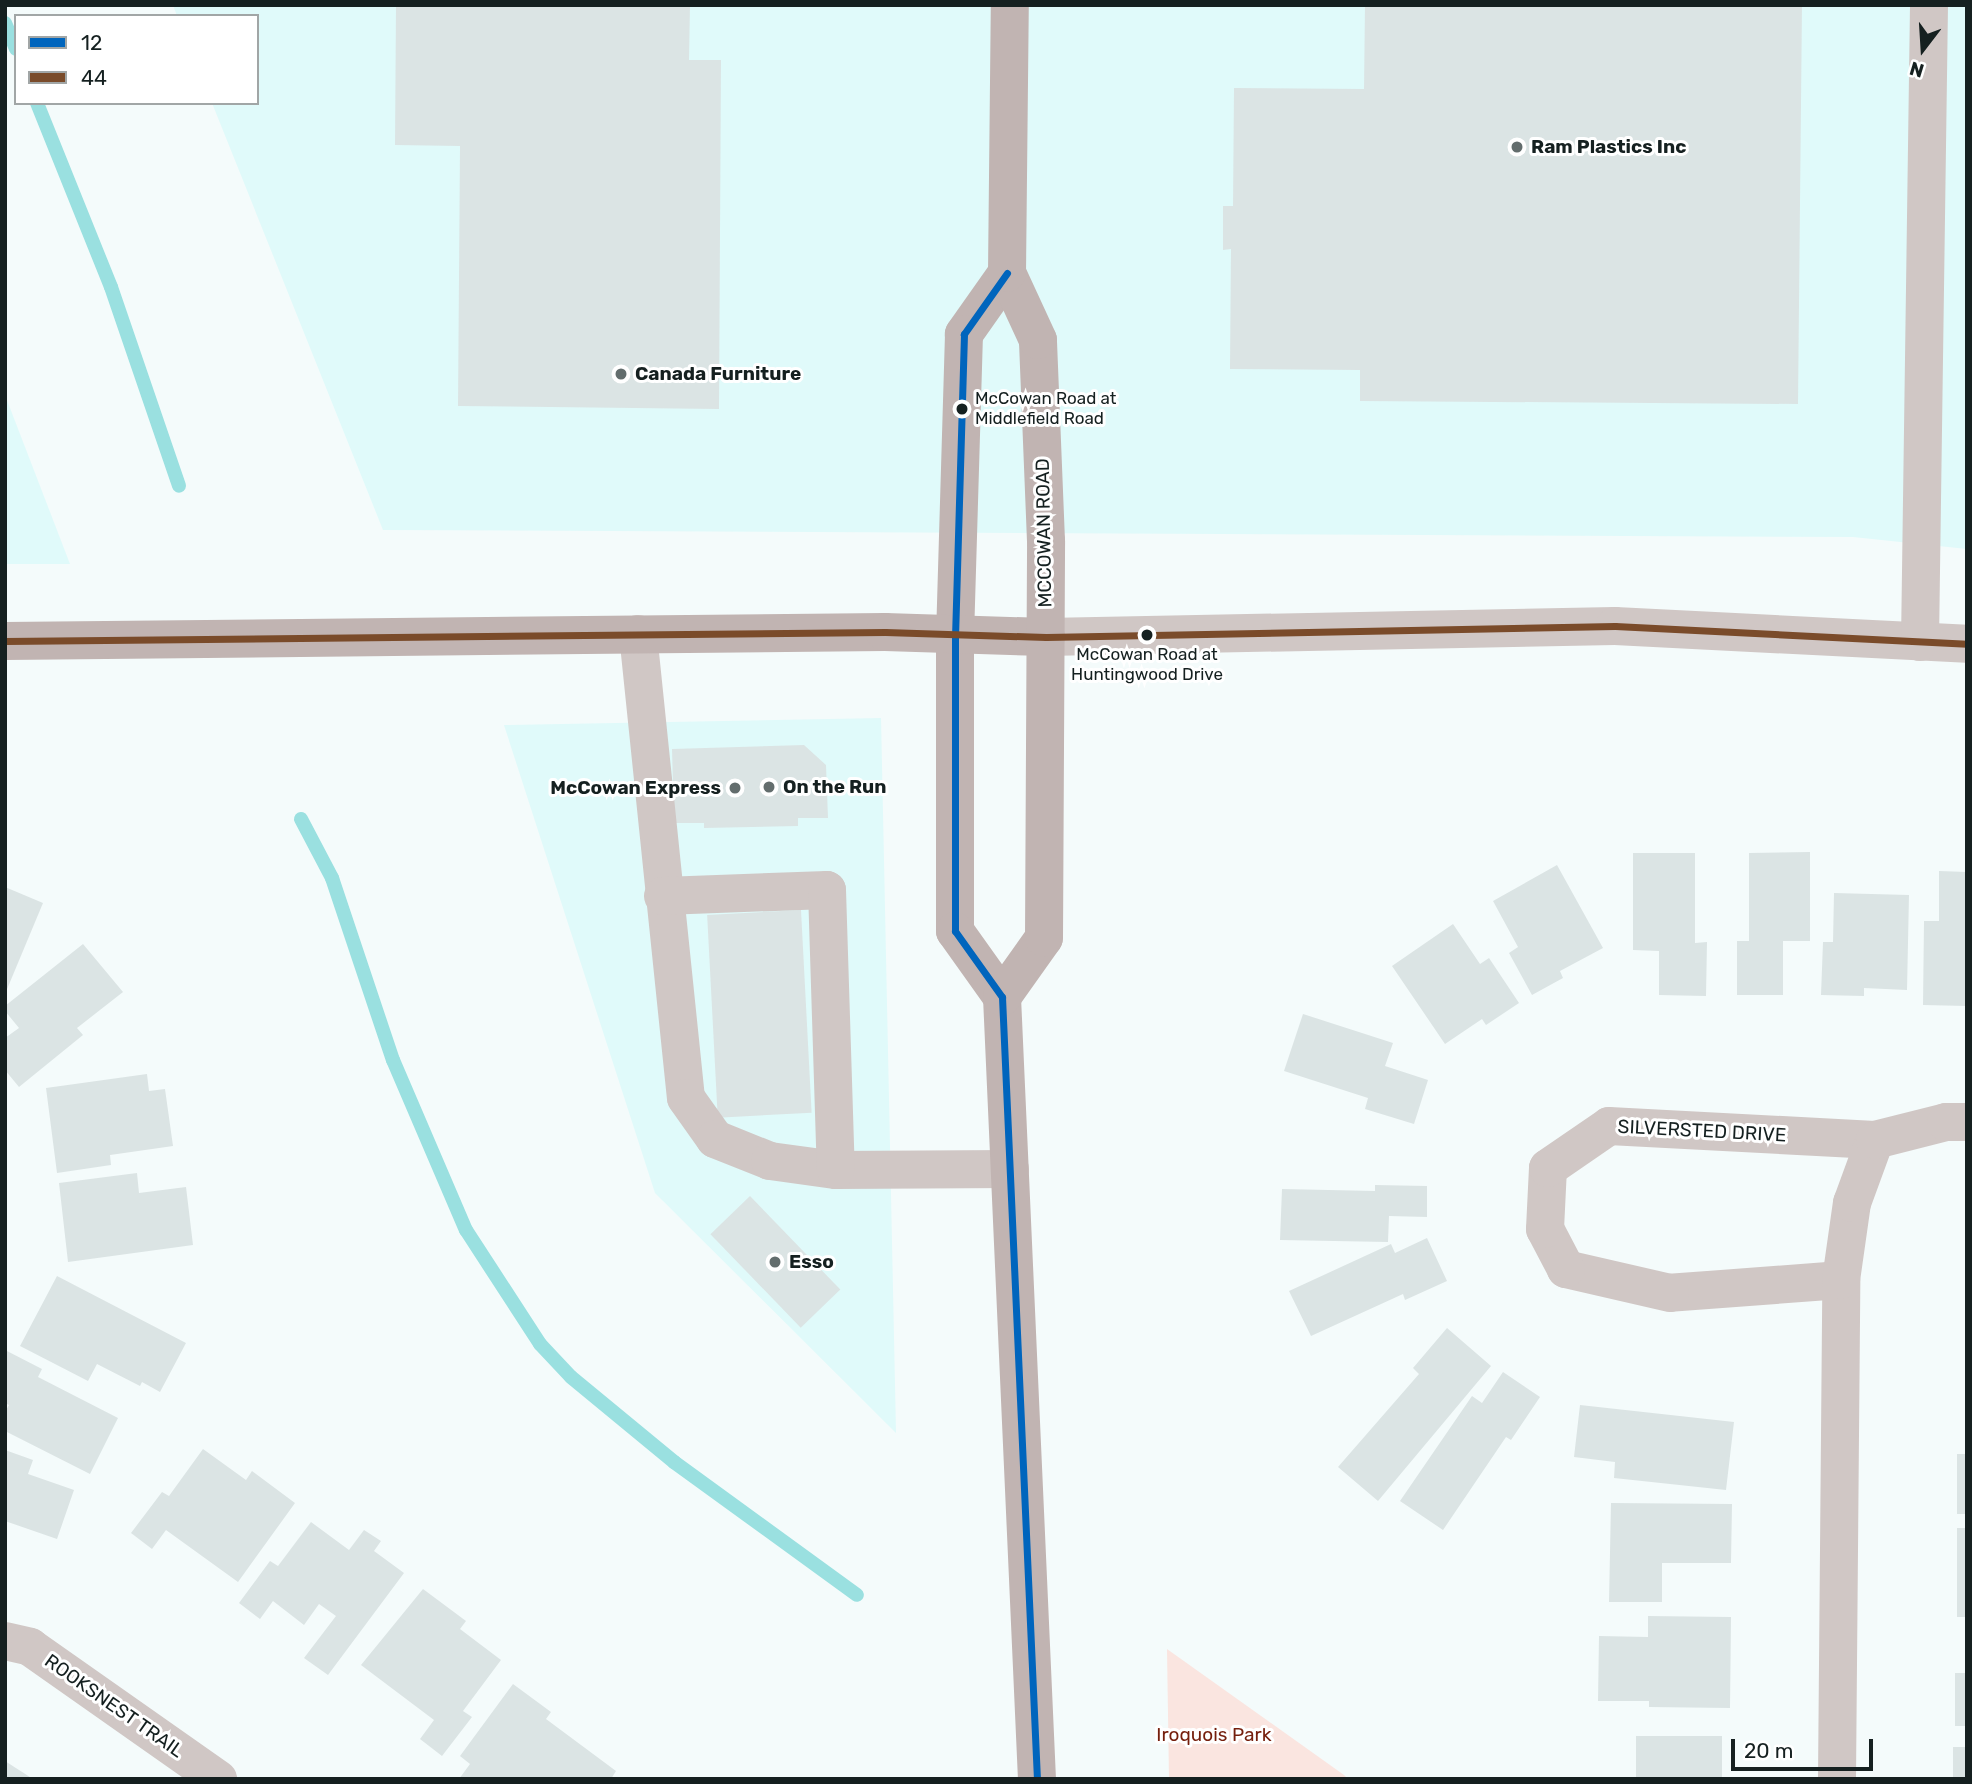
<!DOCTYPE html>
<style>
body{margin:0}
#map{position:relative;width:1972px;height:1784px;overflow:hidden;background:#f4fbfb;font-family:Rubik,sans-serif}
div>[style]{position:absolute}
[style*='--x']{left:calc(var(--x)*1px);top:calc(var(--y)*1px);width:calc(var(--w)*1px);rotate:calc(var(--a)*1deg)}
.built>*{inset:0;background:#e0fafa}
.green>*{inset:0;background:#fae5e0}
.stream>*{height:14px;margin:-7px;padding:0 7px;transform-origin:7px;border-radius:7px;background:#9ae0e0}
.building>*{inset:0;background:#dbe4e4;transform-origin:0 0}
.minor>*{height:38px;margin:-19px;padding:0 19px;transform-origin:19px;border-radius:19px;background:#d0c7c5}
.major>*{height:38px;margin:-19px;padding:0 19px;transform-origin:19px;border-radius:19px;background:#c1b4b2}
.bus-1>*{height:7px;margin:-3.5px;padding:0 3.5px;transform-origin:3.5px;border-radius:3.5px;background:#0065bd}
.bus-2>*{height:7px;margin:-3.5px;padding:0 3.5px;transform-origin:3.5px;border-radius:3.5px;background:#7a4b2a}
.dots>*{width:19px;height:19px;translate:-50% -50%;box-sizing:border-box;border:4px solid #fff;border-radius:50%}
span{translate:-50% -50%;white-space:nowrap;text-align:center;line-height:1.15;-webkit-text-stroke:6px #fff;paint-order:stroke}
.bus-label{font-size:17px;color:#152020}
.left{translate:0 -50%;text-align:left}
.poi-label{font-size:19px;color:#152020;font-weight:700}
.right{translate:-100% -50%;text-align:right}
.street-label{font-size:19px;color:#152020}
.park-label{font-size:19px;color:#751f0d}
.frame{position:absolute;inset:0;border:7px solid #152020;pointer-events:none}
.legend{position:absolute;left:14px;top:14px;width:245px;height:91px;box-sizing:border-box;background:#fff;border:2px solid #a1a6a6;margin:0;padding:9px 12px;list-style:none;font-size:21px;color:#152020}
.legend li{display:flex;align-items:center;gap:14px;height:35px}
.legend b{width:35px;border:2px solid #a1a6a6}
.north{position:absolute;left:1888px;top:14px;width:70px;height:70px;-webkit-text-stroke:5px #fff;paint-order:stroke;rotate:197deg;font-size:19px;font-weight:700;line-height:28px;text-align:center;color:#152020}
.north::after{content:'';display:block;margin:auto;width:24px;height:32px;background:#152020;clip-path:polygon(50% 0,100% 100%,50% 72%,0 100%)}
.scale{position:absolute;left:1731px;top:1739px;width:142px;height:32px;box-sizing:border-box;border:4px solid #152020;border-top:0;padding-left:9px;font-size:21px;line-height:24px;white-space:nowrap;color:#152020;-webkit-text-stroke:5px #fff;paint-order:stroke}
</style>
<div id="map">
<div class="built">
<i style="clip-path:polygon(173px 5px,1967px 5px,1967px 549px,1853px 537px,383px 530px,212px 103px,257px 103px,257px 16px,177px 16px)"></i>
<i style="clip-path:polygon(5px 395px,70px 564px,5px 564px)"></i>
<i style="clip-path:polygon(881px 718px,896px 1433px,655px 1193px,504px 725px)"></i>
</div>
<div class="green">
<i style="clip-path:polygon(1167px 1649px,1344px 1775px,1348px 1779px,1169px 1779px)"></i>
</div>
<div class="stream">
<i style="--x:5;--y:23;--w:28;--a:67"></i>
<i style="--x:37;--y:103;--w:198;--a:68.1"></i>
<i style="--x:111;--y:287;--w:210;--a:71.1"></i>
<i style="--x:301;--y:819;--w:67;--a:62.3"></i>
<i style="--x:332;--y:878;--w:192;--a:71.5"></i>
<i style="--x:393;--y:1060;--w:185;--a:66.8"></i>
<i style="--x:466;--y:1230;--w:136;--a:57"></i>
<i style="--x:540;--y:1344;--w:45;--a:46.8"></i>
<i style="--x:571;--y:1377;--w:134;--a:39.5"></i>
<i style="--x:674;--y:1462;--w:226;--a:36"></i>
</div>
<div class="building">
<i style="clip-path:polygon(396px 5px,690px 5px,689px 60px,721px 60px,719px 409px,458px 406px,460px 146px,395px 145px)"></i>
<i style="clip-path:polygon(1365px 5px,1802px 5px,1798px 404px,1360px 401px,1360px 370px,1230px 369px,1231px 249px,1223px 250px,1223px 206px,1233px 206px,1234px 88px,1364px 89px)"></i>
<i style="clip-path:polygon(804px 745px,826px 765px,828px 818px,798px 818px,798px 826px,704px 828px,704px 823px,674px 823px,672px 749px)"></i>
<i style="clip-path:polygon(1810px 852px,1810px 941px,1783px 941px,1783px 995px,1737px 995px,1737px 941px,1749px 941px,1749px 853px)"></i>
<i style="clip-path:polygon(1633px 853px,1695px 853px,1695px 943px,1707px 942px,1706px 996px,1659px 995px,1659px 951px,1633px 950px)"></i>
<i style="clip-path:polygon(1557px 865px,1603px 948px,1560px 971px,1563px 978px,1532px 995px,1509px 953px,1518px 947px,1493px 901px)"></i>
<i style="clip-path:polygon(1939px 871px,1967px 872px,1967px 1006px,1923px 1005px,1924px 921px,1939px 921px)"></i>
<i style="clip-path:polygon(5px 887px,43px 903px,5px 994px)"></i>
<i style="clip-path:polygon(1834px 893px,1909px 895px,1907px 990px,1864px 988px,1864px 996px,1821px 995px,1823px 942px,1833px 942px)"></i>
<i style="left:801px;top:910px;width:203px;height:94px;rotate:87deg"></i>
<i style="clip-path:polygon(1453px 924px,1480px 964px,1489px 958px,1519px 1003px,1486px 1025px,1482px 1019px,1445px 1044px,1392px 966px)"></i>
<i style="clip-path:polygon(83px 944px,123px 992px,77px 1028px,83px 1035px,19px 1087px,5px 1070px,5px 1038px,19px 1028px,5px 1011px,5px 1006px)"></i>
<i style="clip-path:polygon(1303px 1014px,1393px 1043px,1385px 1066px,1428px 1080px,1414px 1124px,1365px 1109px,1368px 1098px,1284px 1071px)"></i>
<i style="clip-path:polygon(147px 1074px,149px 1091px,165px 1089px,173px 1146px,110px 1155px,111px 1165px,57px 1173px,46px 1088px)"></i>
<i style="clip-path:polygon(137px 1173px,139px 1193px,186px 1187px,193px 1245px,68px 1262px,59px 1183px)"></i>
<i style="clip-path:polygon(1375px 1185px,1427px 1186px,1427px 1217px,1389px 1216px,1388px 1242px,1280px 1240px,1282px 1189px,1375px 1191px)"></i>
<i style="left:750px;top:1196px;width:130px;height:55px;rotate:46deg"></i>
<i style="clip-path:polygon(1427px 1238px,1447px 1281px,1405px 1300px,1403px 1294px,1311px 1336px,1289px 1291px,1391px 1244px,1395px 1253px)"></i>
<i style="clip-path:polygon(57px 1276px,186px 1343px,160px 1392px,142px 1382px,140px 1386px,97px 1364px,88px 1381px,20px 1346px)"></i>
<i style="clip-path:polygon(1447px 1328px,1491px 1366px,1378px 1501px,1338px 1467px,1419px 1374px,1413px 1368px)"></i>
<i style="clip-path:polygon(5px 1350px,42px 1369px,38px 1377px,118px 1418px,90px 1474px,5px 1431px,5px 1412px,9px 1405px,5px 1403px)"></i>
<i style="clip-path:polygon(1503px 1372px,1540px 1397px,1511px 1440px,1506px 1437px,1443px 1530px,1400px 1501px,1472px 1396px,1482px 1403px)"></i>
<i style="clip-path:polygon(1580px 1405px,1734px 1422px,1726px 1490px,1614px 1478px,1615px 1462px,1574px 1457px)"></i>
<i style="clip-path:polygon(203px 1449px,246px 1480px,252px 1471px,295px 1503px,238px 1582px,166px 1530px,152px 1549px,131px 1533px,162px 1492px,169px 1496px)"></i>
<i style="clip-path:polygon(5px 1450px,33px 1460px,28px 1474px,74px 1490px,57px 1539px,5px 1521px)"></i>
<i style="left:1957px;top:1454px;width:10px;height:60px"></i>
<i style="clip-path:polygon(1611px 1503px,1732px 1504px,1731px 1563px,1662px 1563px,1662px 1602px,1609px 1602px)"></i>
<i style="clip-path:polygon(311px 1522px,349px 1550px,364px 1530px,381px 1541px,374px 1551px,404px 1573px,328px 1675px,304px 1658px,336px 1616px,319px 1604px,304px 1625px,273px 1601px,260px 1619px,239px 1603px,270px 1561px,278px 1566px)"></i>
<i style="left:1957px;top:1528px;width:10px;height:89px"></i>
<i style="clip-path:polygon(423px 1589px,466px 1621px,460px 1629px,501px 1660px,463px 1711px,472px 1717px,442px 1756px,420px 1739px,434px 1720px,361px 1665px)"></i>
<i style="clip-path:polygon(1648px 1616px,1731px 1617px,1730px 1708px,1649px 1707px,1649px 1701px,1598px 1701px,1599px 1636px,1648px 1637px)"></i>
<i style="left:1967px;top:1673px;width:53px;height:12px;rotate:90deg"></i>
<i style="clip-path:polygon(513px 1684px,551px 1712px,546px 1719px,616px 1771px,611px 1779px,459px 1779px,470px 1764px,460px 1756px)"></i>
<i style="left:1636px;top:1736px;width:86px;height:43px"></i>
<i style="left:1953px;top:1747px;width:14px;height:32px"></i>
<i style="clip-path:polygon(5px 1761px,33px 1779px,5px 1779px)"></i>
</div>
<div class="minor">
<i style="--x:638;--y:634;--w:466;--a:84.1"></i>
<i style="--x:686;--y:1098;--w:50;--a:54.7"></i>
<i style="--x:715;--y:1139;--w:59;--a:21.8"></i>
<i style="--x:770;--y:1161;--w:67;--a:7.8"></i>
<i style="--x:836;--y:1170;--w:174;--a:-0.3"></i>
<i style="--x:1046;--y:637;--w:569;--a:-1.11"></i>
<i style="--x:1615;--y:626;--w:352;--a:2.9"></i>
<i style="--x:1920;--y:642;--w:637;--a:-89.19"></i>
<i style="--x:663;--y:896;--w:164;--a:-2.1"></i>
<i style="--x:827;--y:890;--w:280;--a:88.2"></i>
<i style="--x:1841;--y:1280;--w:171;--a:175.7"></i>
<i style="--x:1670;--y:1293;--w:107;--a:-167"></i>
<i style="--x:1566;--y:1269;--w:45;--a:-117.7"></i>
<i style="--x:1545;--y:1229;--w:61;--a:-87.2"></i>
<i style="--x:1548;--y:1168;--w:74;--a:-34.5"></i>
<i style="--x:1609;--y:1126;--w:266;--a:3"></i>
<i style="--x:5;--y:1641;--w:26;--a:13"></i>
<i style="--x:30;--y:1647;--w:230;--a:35.1"></i>
<i style="--x:1837;--y:1779;--w:499;--a:-89.5"></i>
<i style="--x:1841;--y:1280;--w:78;--a:-81.9"></i>
<i style="--x:1852;--y:1203;--w:67;--a:-69.9"></i>
<i style="--x:1875;--y:1140;--w:73;--a:-14.2"></i>
<i style="--x:1946;--y:1122;--w:21;--a:0"></i>
</div>
<div class="major">
<i style="--x:1007;--y:273;--w:75;--a:125.2"></i>
<i style="--x:964;--y:334;--w:300;--a:91.7"></i>
<i style="--x:955;--y:634;--w:297;--a:90"></i>
<i style="--x:955;--y:931;--w:81;--a:54.5"></i>
<i style="--x:1002;--y:997;--w:783;--a:87.44"></i>
<i style="--x:5;--y:641;--w:880;--a:-0.59"></i>
<i style="--x:885;--y:632;--w:161;--a:1.8"></i>
<i style="--x:1002;--y:997;--w:72;--a:-54.6"></i>
<i style="--x:1044;--y:938;--w:397;--a:-89.7"></i>
<i style="--x:1046;--y:541;--w:201;--a:-92.3"></i>
<i style="--x:1038;--y:340;--w:74;--a:-114.8"></i>
<i style="--x:1007;--y:273;--w:268;--a:-89.4"></i>
</div>
<div class="bus-1">
<i style="--x:1007;--y:273;--w:75;--a:125.2"></i>
<i style="--x:964;--y:334;--w:300;--a:91.7"></i>
<i style="--x:955;--y:634;--w:297;--a:90"></i>
<i style="--x:955;--y:931;--w:81;--a:54.5"></i>
<i style="--x:1002;--y:997;--w:783;--a:87.44"></i>
</div>
<div class="bus-2">
<i style="--x:5;--y:641;--w:880;--a:-0.59"></i>
<i style="--x:885;--y:632;--w:161;--a:1.8"></i>
<i style="--x:1046;--y:637;--w:569;--a:-1.11"></i>
<i style="--x:1615;--y:626;--w:352;--a:2.9"></i>
</div>
<div class="dots">
<i style="left:1517px;top:147px;background:#636d6d"></i>
<i style="left:621px;top:374px;background:#636d6d"></i>
<i style="left:962px;top:409px;background:#152020"></i>
<i style="left:1147px;top:635px;background:#152020"></i>
<i style="left:769px;top:787px;background:#636d6d"></i>
<i style="left:735px;top:788px;background:#636d6d"></i>
<i style="left:775px;top:1262px;background:#636d6d"></i>
</div>
<div class="bus-label">
<span class="left" style="left:975px;top:409px">McCowan Road at<br>Middlefield Road</span>
<span style="left:1147px;top:665px">McCowan Road at<br>Huntingwood Drive</span>
</div>
<div class="poi-label">
<span class="left" style="left:1531px;top:147px">Ram Plastics Inc</span>
<span class="left" style="left:635px;top:374px">Canada Furniture</span>
<span class="left" style="left:783px;top:787px">On the Run</span>
<span class="right" style="left:721px;top:788px">McCowan Express</span>
<span class="left" style="left:789px;top:1262px">Esso</span>
</div>
<div class="street-label">
<span style="left:1044px;top:533px;rotate:-91deg">MCCOWAN ROAD</span>
<span style="left:1702px;top:1131px;rotate:3deg">SILVERSTED DRIVE</span>
<span style="left:114px;top:1706px;rotate:35deg">ROOKSNEST TRAIL</span>
</div>
<div class="park-label">
<span style="left:1214px;top:1735px">Iroquois Park</span>
</div>
<div class="frame"></div>
<ul class="legend">
<li><b style="height:9px;background:#0065bd"></b>12</li>
<li><b style="height:9px;background:#7a4b2a"></b>44</li>
</ul>
<div class="north">N</div>
<div class="scale">20 m</div>
</div>
